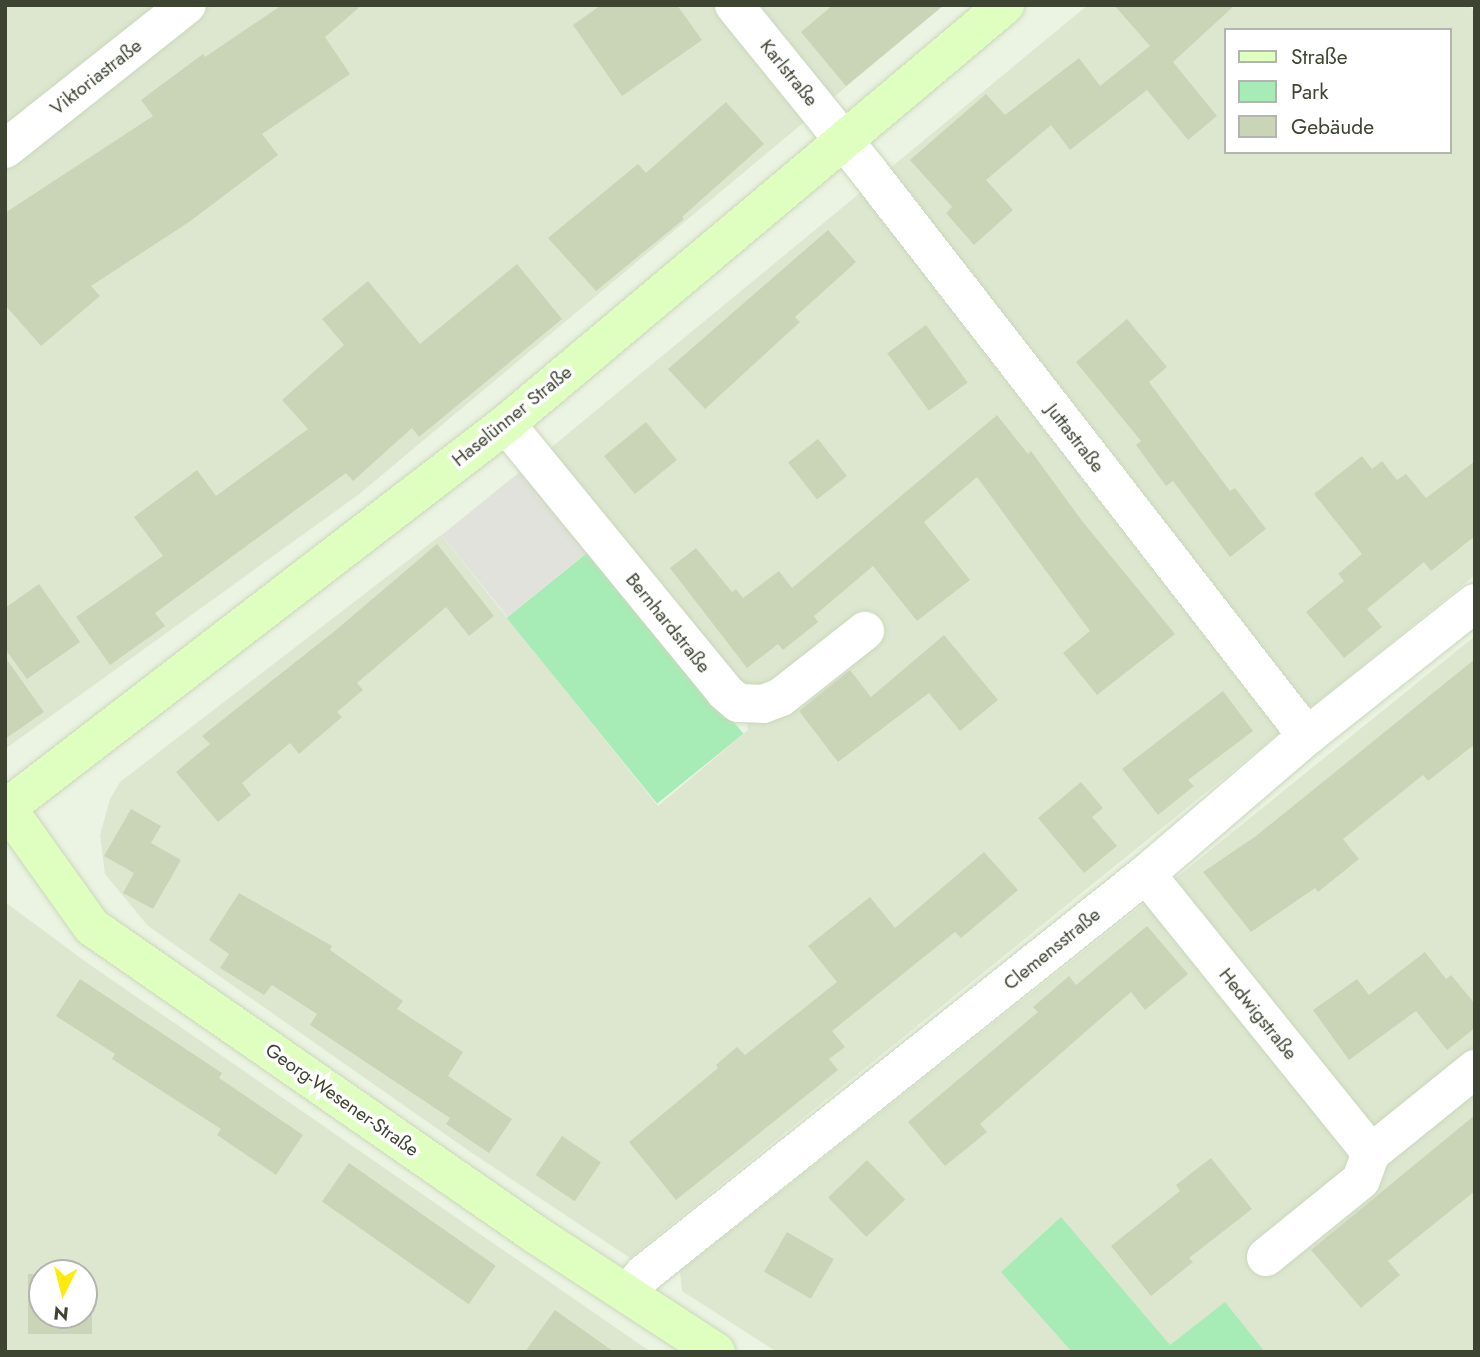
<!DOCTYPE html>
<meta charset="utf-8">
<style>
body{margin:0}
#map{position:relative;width:1480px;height:1357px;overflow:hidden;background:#ebf3e2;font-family:Jost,sans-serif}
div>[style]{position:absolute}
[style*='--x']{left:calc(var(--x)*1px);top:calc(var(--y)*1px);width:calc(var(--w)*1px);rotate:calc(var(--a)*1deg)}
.residential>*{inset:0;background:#dde7d0}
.green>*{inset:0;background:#a7ebb6;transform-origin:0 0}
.parking>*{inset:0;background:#e0e2db;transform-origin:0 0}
.building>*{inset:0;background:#cad4b7;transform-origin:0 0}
.roads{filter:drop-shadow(0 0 2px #cbd7bb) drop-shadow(0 0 2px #cbd7bb)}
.street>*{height:38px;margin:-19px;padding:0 19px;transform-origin:19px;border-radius:19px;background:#fff}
.secondary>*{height:38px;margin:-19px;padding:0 19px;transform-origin:19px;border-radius:19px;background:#deffc0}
span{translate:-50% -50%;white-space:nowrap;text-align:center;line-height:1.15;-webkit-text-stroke:7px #fff;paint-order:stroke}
.street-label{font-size:19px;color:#3e4432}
.frame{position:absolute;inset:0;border:7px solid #3e4432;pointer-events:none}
.legend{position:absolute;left:1224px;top:28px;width:228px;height:126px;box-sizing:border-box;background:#fff;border:2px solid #b2b4ad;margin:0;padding:9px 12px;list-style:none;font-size:21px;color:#3e4432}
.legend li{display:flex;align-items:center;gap:14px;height:35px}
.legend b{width:35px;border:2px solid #b2b4ad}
.north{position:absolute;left:28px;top:1259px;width:70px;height:70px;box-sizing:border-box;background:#fff;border:2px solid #b2b4ad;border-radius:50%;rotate:186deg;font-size:19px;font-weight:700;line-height:28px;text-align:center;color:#3e4432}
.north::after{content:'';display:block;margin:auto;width:24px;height:32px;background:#ffea0d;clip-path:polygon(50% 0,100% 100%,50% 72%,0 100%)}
</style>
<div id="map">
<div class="residential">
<i style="clip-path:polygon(5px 5px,944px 5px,358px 495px,5px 749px)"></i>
<i style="clip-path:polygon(evenodd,1088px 5px,1469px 5px,1475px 13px,1475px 575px,630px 1258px,469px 1151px,148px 926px,105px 874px,100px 835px,110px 799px,120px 782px,441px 535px,658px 806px,748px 730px,740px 679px,548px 450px,1088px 5px,1226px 30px,1450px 30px,1450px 152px,1226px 152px,1226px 30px)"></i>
<i style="clip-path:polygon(1475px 636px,1475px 1352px,777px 1352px,682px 1291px,680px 1271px,1135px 911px)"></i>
<i style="clip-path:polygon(evenodd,5px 902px,86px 962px,651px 1352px,5px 1352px,5px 902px,42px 1273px,84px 1273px,84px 1315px,42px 1315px,42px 1273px)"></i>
</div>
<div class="green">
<i style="left:593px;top:548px;width:239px;height:111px;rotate:51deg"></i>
<i style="clip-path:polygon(1061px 1217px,1170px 1345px,1225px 1302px,1265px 1352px,1072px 1352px,1001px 1272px)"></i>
</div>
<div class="parking">
<i style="left:527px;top:466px;width:105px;height:110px;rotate:51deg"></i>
</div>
<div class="building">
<i style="clip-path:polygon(282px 5px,362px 5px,325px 37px,350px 74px,262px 134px,278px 155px,189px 222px,91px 286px,100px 296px,41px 346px,5px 305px,5px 213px,153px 116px,141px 100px,203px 54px,205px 57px)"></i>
<i style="clip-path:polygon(601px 5px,677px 5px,702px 40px,622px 96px,573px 25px)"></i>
<i style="clip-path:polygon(833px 5px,944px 5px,846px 86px,801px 32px)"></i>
<i style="clip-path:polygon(1114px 5px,1235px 5px,1173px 62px,1217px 116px,1188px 140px,1147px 90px,1070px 150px,1051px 125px,986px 180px,1013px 210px,974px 245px,946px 213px,952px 207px,910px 160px,986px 94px,1005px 115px,1079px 58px,1100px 86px,1150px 46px)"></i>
<i style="clip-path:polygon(726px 102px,764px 144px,682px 217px,684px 219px,596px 291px,548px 238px,638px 164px,646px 173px)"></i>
<i style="clip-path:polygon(828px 230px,856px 262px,795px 317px,800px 322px,705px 409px,668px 369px)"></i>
<i style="clip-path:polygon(517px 264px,562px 319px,419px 437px,412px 428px,353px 481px,346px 473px,155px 613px,165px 626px,110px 665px,76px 617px,163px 556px,134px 517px,197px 470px,216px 496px,308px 429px,282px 400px,344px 345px,322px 319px,368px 281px,420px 344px)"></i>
<i style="clip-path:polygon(1127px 319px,1167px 367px,1149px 382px,1230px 491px,1235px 488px,1266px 529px,1230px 557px,1173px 481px,1166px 486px,1136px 445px,1141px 441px,1076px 362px)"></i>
<i style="left:926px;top:325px;width:71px;height:48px;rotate:54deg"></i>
<i style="clip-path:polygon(997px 415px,1028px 454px,1031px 451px,1082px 521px,1175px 634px,1097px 695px,1063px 653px,1090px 631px,977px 477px,924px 522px,970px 580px,917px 621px,873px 566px,814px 616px,818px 622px,783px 650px,778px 644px,747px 668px,670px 568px,696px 548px,732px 592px,736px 589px,743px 598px,779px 571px,792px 588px)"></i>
<i style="left:646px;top:422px;width:49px;height:54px;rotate:51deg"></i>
<i style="left:818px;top:439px;width:47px;height:38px;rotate:52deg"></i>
<i style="clip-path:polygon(1362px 456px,1372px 469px,1382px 461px,1397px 480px,1406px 474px,1426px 498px,1475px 461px,1475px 536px,1431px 571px,1424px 562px,1367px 609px,1382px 627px,1344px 658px,1306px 612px,1344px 581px,1338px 574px,1362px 554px,1314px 494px)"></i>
<i style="clip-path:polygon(437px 544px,494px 616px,469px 636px,446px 607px,357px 683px,363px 690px,337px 712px,342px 717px,299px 754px,290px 743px,242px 783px,251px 795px,218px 822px,176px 772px,210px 744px,202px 736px,336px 630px)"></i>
<i style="clip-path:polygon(39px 584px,80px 642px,27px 679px,5px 649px,5px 608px)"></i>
<i style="clip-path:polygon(944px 635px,998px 700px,960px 731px,929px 693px,838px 762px,799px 711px,850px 670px,871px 697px)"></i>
<i style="clip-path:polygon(5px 657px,44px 712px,5px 739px)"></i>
<i style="clip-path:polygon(1475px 659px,1475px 744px,1428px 781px,1423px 775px,1343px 839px,1359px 859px,1318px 892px,1315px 888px,1251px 932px,1203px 872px,1256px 836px)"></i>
<i style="clip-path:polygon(1223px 691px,1253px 731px,1188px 780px,1194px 786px,1158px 815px,1122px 769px)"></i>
<i style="clip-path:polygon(1081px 782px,1103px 808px,1092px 817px,1117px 846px,1084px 873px,1038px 818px)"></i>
<i style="clip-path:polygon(131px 809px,161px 826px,151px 843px,181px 860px,153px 909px,123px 893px,134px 873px,104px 856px)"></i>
<i style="clip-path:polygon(984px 852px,1018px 890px,961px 938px,955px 932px,832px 1031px,845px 1047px,829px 1059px,838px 1070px,676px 1200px,629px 1142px,718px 1068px,716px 1065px,737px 1047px,745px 1055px,837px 982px,808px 946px,870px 897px,895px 928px)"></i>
<i style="clip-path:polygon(239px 893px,332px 946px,330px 950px,403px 1001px,397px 1009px,463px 1052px,448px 1076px,512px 1119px,489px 1153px,446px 1124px,450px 1118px,310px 1025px,317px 1014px,272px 985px,264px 995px,220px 968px,229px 954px,209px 940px)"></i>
<i style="clip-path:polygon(1147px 926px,1188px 974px,1145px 1010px,1131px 992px,980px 1124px,987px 1132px,945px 1166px,908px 1122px,1038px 1012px,1033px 1007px,1069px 976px,1076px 985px)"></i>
<i style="clip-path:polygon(1425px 952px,1446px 979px,1451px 975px,1475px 1004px,1475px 1028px,1447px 1050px,1416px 1011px,1349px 1060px,1313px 1010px,1357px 979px,1369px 995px)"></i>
<i style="clip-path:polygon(80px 979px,222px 1073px,219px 1078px,303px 1135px,276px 1175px,217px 1135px,221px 1129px,112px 1059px,115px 1054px,56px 1016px)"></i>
<i style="clip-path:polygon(1475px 1115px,1475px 1191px,1388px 1261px,1400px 1275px,1361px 1308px,1311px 1250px)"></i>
<i style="left:562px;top:1136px;width:47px;height:47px;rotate:34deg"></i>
<i style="clip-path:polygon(1211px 1158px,1252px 1209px,1189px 1258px,1193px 1262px,1151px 1296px,1111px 1246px,1180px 1191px,1176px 1185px)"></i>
<i style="left:867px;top:1160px;width:55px;height:54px;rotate:46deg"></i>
<i style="left:349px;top:1163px;width:179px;height:47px;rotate:35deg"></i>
<i style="left:787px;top:1232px;width:54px;height:46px;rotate:30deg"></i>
<i style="clip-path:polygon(28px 1274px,42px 1274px,42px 1315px,84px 1315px,84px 1275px,92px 1275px,92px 1334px,28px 1334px)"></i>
<i style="clip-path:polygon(555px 1310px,614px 1352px,525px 1352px)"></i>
</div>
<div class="roads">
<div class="street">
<i style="--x:734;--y:5;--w:215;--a:51"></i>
<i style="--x:869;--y:172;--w:714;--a:52.17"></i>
<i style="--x:5;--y:149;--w:232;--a:-38.4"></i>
<i style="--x:506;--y:424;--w:346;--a:50.7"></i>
<i style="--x:725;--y:692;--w:17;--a:40"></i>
<i style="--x:738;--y:703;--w:25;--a:2"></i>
<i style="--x:763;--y:704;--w:19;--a:-21"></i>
<i style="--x:781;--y:697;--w:107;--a:-38.2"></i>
<i style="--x:1146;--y:874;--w:358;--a:51.1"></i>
<i style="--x:1266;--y:1257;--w:122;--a:-39"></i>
<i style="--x:1361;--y:1180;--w:29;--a:-70"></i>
<i style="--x:1371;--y:1153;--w:134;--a:-38.9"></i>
<i style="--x:627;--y:1293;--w:25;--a:-48"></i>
<i style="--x:644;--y:1274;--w:642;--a:-38.55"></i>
<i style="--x:1146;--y:874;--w:212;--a:-40.6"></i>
<i style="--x:1307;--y:736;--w:214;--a:-38.4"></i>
</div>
<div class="secondary">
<i style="--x:7;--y:808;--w:146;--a:54.5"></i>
<i style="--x:92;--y:927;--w:539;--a:34.72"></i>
<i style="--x:535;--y:1234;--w:216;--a:33.1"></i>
<i style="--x:5;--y:809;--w:632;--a:-37.54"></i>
<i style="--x:506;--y:424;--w:652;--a:-40.02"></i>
</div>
</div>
<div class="street-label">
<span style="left:789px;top:73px;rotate:51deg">Karlstraße</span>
<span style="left:96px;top:77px;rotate:-38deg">Viktoriastraße</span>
<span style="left:512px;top:416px;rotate:-39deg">Haselünner Straße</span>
<span style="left:1075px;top:438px;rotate:52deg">Juttastraße</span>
<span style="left:668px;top:623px;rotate:51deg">Bernhardstraße</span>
<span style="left:1052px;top:949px;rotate:-39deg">Clemensstraße</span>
<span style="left:1258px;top:1014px;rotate:51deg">Hedwigstraße</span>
<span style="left:342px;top:1100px;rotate:35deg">Georg-Wesener-Straße</span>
</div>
<div class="frame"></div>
<ul class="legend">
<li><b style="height:9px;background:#deffc0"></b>Straße</li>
<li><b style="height:19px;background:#a7ebb6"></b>Park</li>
<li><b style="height:19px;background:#cad4b7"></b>Gebäude</li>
</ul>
<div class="north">N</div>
</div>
